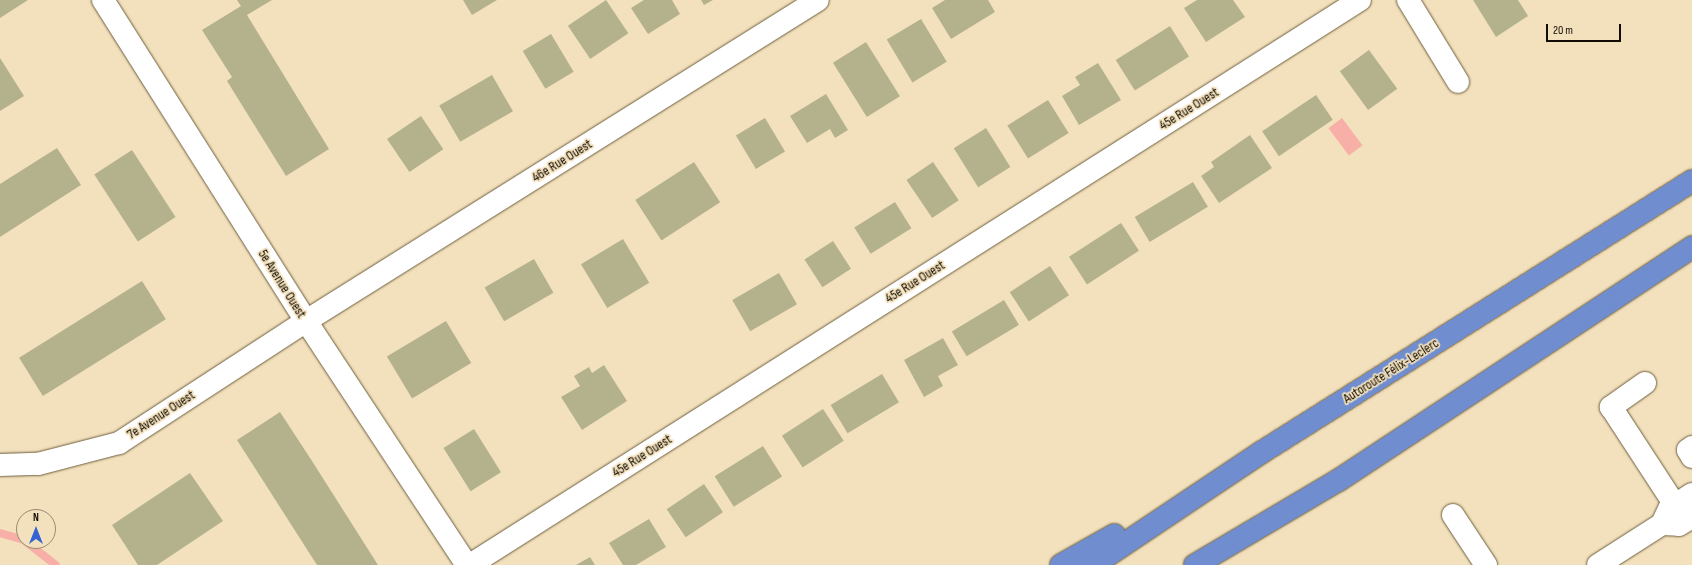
<!DOCTYPE html>
<meta charset="utf-8">
<style>
body{margin:0}
#map{position:relative;width:1692px;height:565px;overflow:hidden;background:#f3e1bd;font-family:"Sofia Sans Condensed",sans-serif}
div>[style]{position:absolute}
[style*='--x']{left:calc(var(--x)*1px);top:calc(var(--y)*1px);width:calc(var(--w)*1px);rotate:calc(var(--a)*1deg)}
.water>*{inset:0;background:#f7afa8;transform-origin:0 0}
.stream>*{height:8px;margin:-4px;padding:0 4px;transform-origin:4px;border-radius:4px;background:#f7afa8}
.building>*{inset:0;background:#b4b28d;transform-origin:0 0}
.roads{filter:drop-shadow(0 0 1px #6d5e3e) drop-shadow(0 0 1px #6d5e3e)}
.minor>*{height:22px;margin:-11px;padding:0 11px;transform-origin:11px;border-radius:11px;background:#fff}
.highway>*{height:22px;margin:-11px;padding:0 11px;transform-origin:11px;border-radius:11px;background:#708ecf}
span{translate:-50% -50%;white-space:nowrap;text-align:center;line-height:1.15;-webkit-text-stroke:3.5px #f3e1bd;paint-order:stroke}
.street-label{font-size:14px;color:#120c02}
.north{position:absolute;left:16px;top:509px;width:40px;height:40px;box-sizing:border-box;background:#f3e1bd;border:1px solid #998c72;border-radius:50%;rotate:0deg;font-size:11px;font-weight:700;line-height:16px;text-align:center;color:#120c02}
.north::after{content:'';display:block;margin:auto;width:14px;height:18px;background:#3662d2;clip-path:polygon(50% 0,100% 100%,50% 72%,0 100%)}
.scale{position:absolute;left:1546px;top:24px;width:75px;height:18px;box-sizing:border-box;border:2px solid #120c02;border-top:0;padding-left:5px;font-size:12px;line-height:14px;white-space:nowrap;color:#120c02;-webkit-text-stroke:3px #f3e1bd;paint-order:stroke}
</style>
<div id="map">
<div class="water">
<i style="left:1342px;top:118px;width:34px;height:17px;rotate:53deg"></i>
</div>
<div class="stream">
<i style="--x:0;--y:533;--w:25;--a:16"></i>
<i style="--x:25;--y:541;--w:39;--a:38"></i>
</div>
<div class="building">
<i style="clip-path:polygon(0 0,28px 0,0 18px)"></i>
<i style="clip-path:polygon(237px 0,272px 0,247px 15px,329px 149px,286px 176px,227px 81px,232px 77px,202px 30px,241px 6px)"></i>
<i style="clip-path:polygon(463px 0,497px 0,472px 15px)"></i>
<i style="left:606px;top:0;width:40px;height:46px;rotate:56deg"></i>
<i style="clip-path:polygon(644px 0,672px 0,680px 14px,648px 34px,631px 8px)"></i>
<i style="clip-path:polygon(701px 0,713px 0,704px 5px)"></i>
<i style="clip-path:polygon(945px 0,988px 0,995px 12px,951px 39px,932px 8px)"></i>
<i style="clip-path:polygon(1197px 0,1233px 0,1245px 17px,1206px 42px,1184px 8px)"></i>
<i style="clip-path:polygon(1473px 0,1518px 0,1528px 16px,1496px 37px)"></i>
<i style="left:921px;top:19px;width:50px;height:40px;rotate:59deg"></i>
<i style="left:1170px;top:26px;width:36px;height:64px;rotate:58deg"></i>
<i style="left:551px;top:34px;width:44px;height:33px;rotate:59deg"></i>
<i style="left:866px;top:42px;width:64px;height:39px;rotate:58deg"></i>
<i style="left:1369px;top:50px;width:48px;height:36px;rotate:54deg"></i>
<i style="clip-path:polygon(0 58px,24px 96px,0 111px)"></i>
<i style="clip-path:polygon(1098px 63px,1121px 100px,1079px 125px,1062px 96px,1080px 85px,1075px 77px)"></i>
<i style="left:492px;top:75px;width:42px;height:61px;rotate:60deg"></i>
<i style="clip-path:polygon(826px 94px,848px 130px,835px 138px,830px 129px,807px 143px,790px 116px)"></i>
<i style="left:1316px;top:95px;width:30px;height:65px;rotate:56deg"></i>
<i style="left:1048px;top:100px;width:39px;height:48px;rotate:58deg"></i>
<i style="left:421px;top:116px;width:40px;height:41px;rotate:56deg"></i>
<i style="left:765px;top:118px;width:39px;height:34px;rotate:59deg"></i>
<i style="left:986px;top:128px;width:46px;height:38px;rotate:58deg"></i>
<i style="clip-path:polygon(1250px 135px,1272px 168px,1219px 203px,1201px 176px,1214px 167px,1211px 162px)"></i>
<i style="clip-path:polygon(57px 148px,81px 185px,0 237px,0 184px)"></i>
<i style="left:132px;top:150px;width:80px;height:45px;rotate:57deg"></i>
<i style="left:694px;top:162px;width:48px;height:70px;rotate:57deg"></i>
<i style="left:933px;top:162px;width:46px;height:32px;rotate:56deg"></i>
<i style="left:1193px;top:182px;width:29px;height:68px;rotate:59deg"></i>
<i style="left:895px;top:202px;width:31px;height:48px;rotate:58deg"></i>
<i style="left:1121px;top:223px;width:33px;height:62px;rotate:57deg"></i>
<i style="left:623px;top:239px;width:51px;height:49px;rotate:59deg"></i>
<i style="left:833px;top:241px;width:33px;height:34px;rotate:57deg"></i>
<i style="left:534px;top:259px;width:39px;height:57px;rotate:60deg"></i>
<i style="left:1050px;top:266px;width:35px;height:48px;rotate:57deg"></i>
<i style="left:779px;top:273px;width:36px;height:54px;rotate:60deg"></i>
<i style="left:142px;top:281px;width:45px;height:145px;rotate:58deg"></i>
<i style="left:1004px;top:300px;width:29px;height:61px;rotate:59deg"></i>
<i style="left:446px;top:321px;width:49px;height:69px;rotate:59deg"></i>
<i style="clip-path:polygon(943px 338px,958px 365px,938px 376px,943px 386px,924px 397px,904px 360px)"></i>
<i style="clip-path:polygon(604px 365px,627px 401px,582px 430px,561px 397px,580px 386px,574px 376px,589px 367px,592px 373px)"></i>
<i style="left:882px;top:374px;width:33px;height:60px;rotate:59deg"></i>
<i style="left:823px;top:409px;width:38px;height:49px;rotate:57deg"></i>
<i style="clip-path:polygon(280px 412px,312px 461px,378px 565px,317px 565px,237px 440px)"></i>
<i style="left:474px;top:429px;width:51px;height:36px;rotate:58deg"></i>
<i style="left:763px;top:446px;width:36px;height:57px;rotate:58deg"></i>
<i style="clip-path:polygon(190px 473px,223px 521px,157px 565px,138px 565px,112px 525px)"></i>
<i style="left:704px;top:484px;width:34px;height:45px;rotate:56deg"></i>
<i style="clip-path:polygon(649px 519px,666px 547px,636px 565px,623px 565px,609px 543px)"></i>
<i style="clip-path:polygon(590px 557px,595px 565px,576px 565px)"></i>
</div>
<div class="roads">
<div class="minor">
<i style="--x:103;--y:0;--w:380;--a:57.7"></i>
<i style="--x:306;--y:321;--w:292;--a:56.6"></i>
<i style="--x:1408;--y:0;--w:96;--a:58.6"></i>
<i style="--x:1645;--y:383;--w:42;--a:144.8"></i>
<i style="--x:1611;--y:407;--w:117;--a:56.9"></i>
<i style="--x:1692;--y:447;--w:5;--a:143"></i>
<i style="--x:1688;--y:450;--w:8;--a:60"></i>
<i style="--x:0;--y:465;--w:38;--a:-2"></i>
<i style="--x:38;--y:464;--w:84;--a:-14.5"></i>
<i style="--x:119;--y:443;--w:223;--a:-33.1"></i>
<i style="--x:306;--y:321;--w:604;--a:-32.09"></i>
<i style="--x:1692;--y:494;--w:27;--a:147"></i>
<i style="--x:1669;--y:509;--w:17;--a:115"></i>
<i style="--x:1662;--y:524;--w:17;--a:3"></i>
<i style="--x:1679;--y:525;--w:15;--a:-32"></i>
<i style="--x:1453;--y:515;--w:60;--a:56.6"></i>
<i style="--x:470;--y:565;--w:1054;--a:-32.41"></i>
<i style="--x:1598;--y:565;--w:76;--a:-32.6"></i>
</div>
<div class="highway">
<i style="--x:1061;--y:565;--w:61;--a:-29.5"></i>
<i style="--x:1093;--y:565;--w:203;--a:-33.8"></i>
<i style="--x:1262;--y:452;--w:508;--a:-32.22"></i>
<i style="--x:1195;--y:565;--w:167;--a:-30.6"></i>
<i style="--x:1339;--y:480;--w:423;--a:-33.4"></i>
</div>
</div>
<div class="street-label">
<span style="left:1189px;top:109px;rotate:-32deg">45e Rue Ouest</span>
<span style="left:562px;top:161px;rotate:-32deg">46e Rue Ouest</span>
<span style="left:915px;top:282px;rotate:-32deg">45e Rue Ouest</span>
<span style="left:282px;top:284px;rotate:58deg">5e Avenue Ouest</span>
<span style="left:1391px;top:371px;rotate:-32deg">Autoroute Félix-Leclerc</span>
<span style="left:161px;top:415px;rotate:-33deg">7e Avenue Ouest</span>
<span style="left:642px;top:456px;rotate:-32deg">45e Rue Ouest</span>
</div>
<div class="north">N</div>
<div class="scale">20 m</div>
</div>
